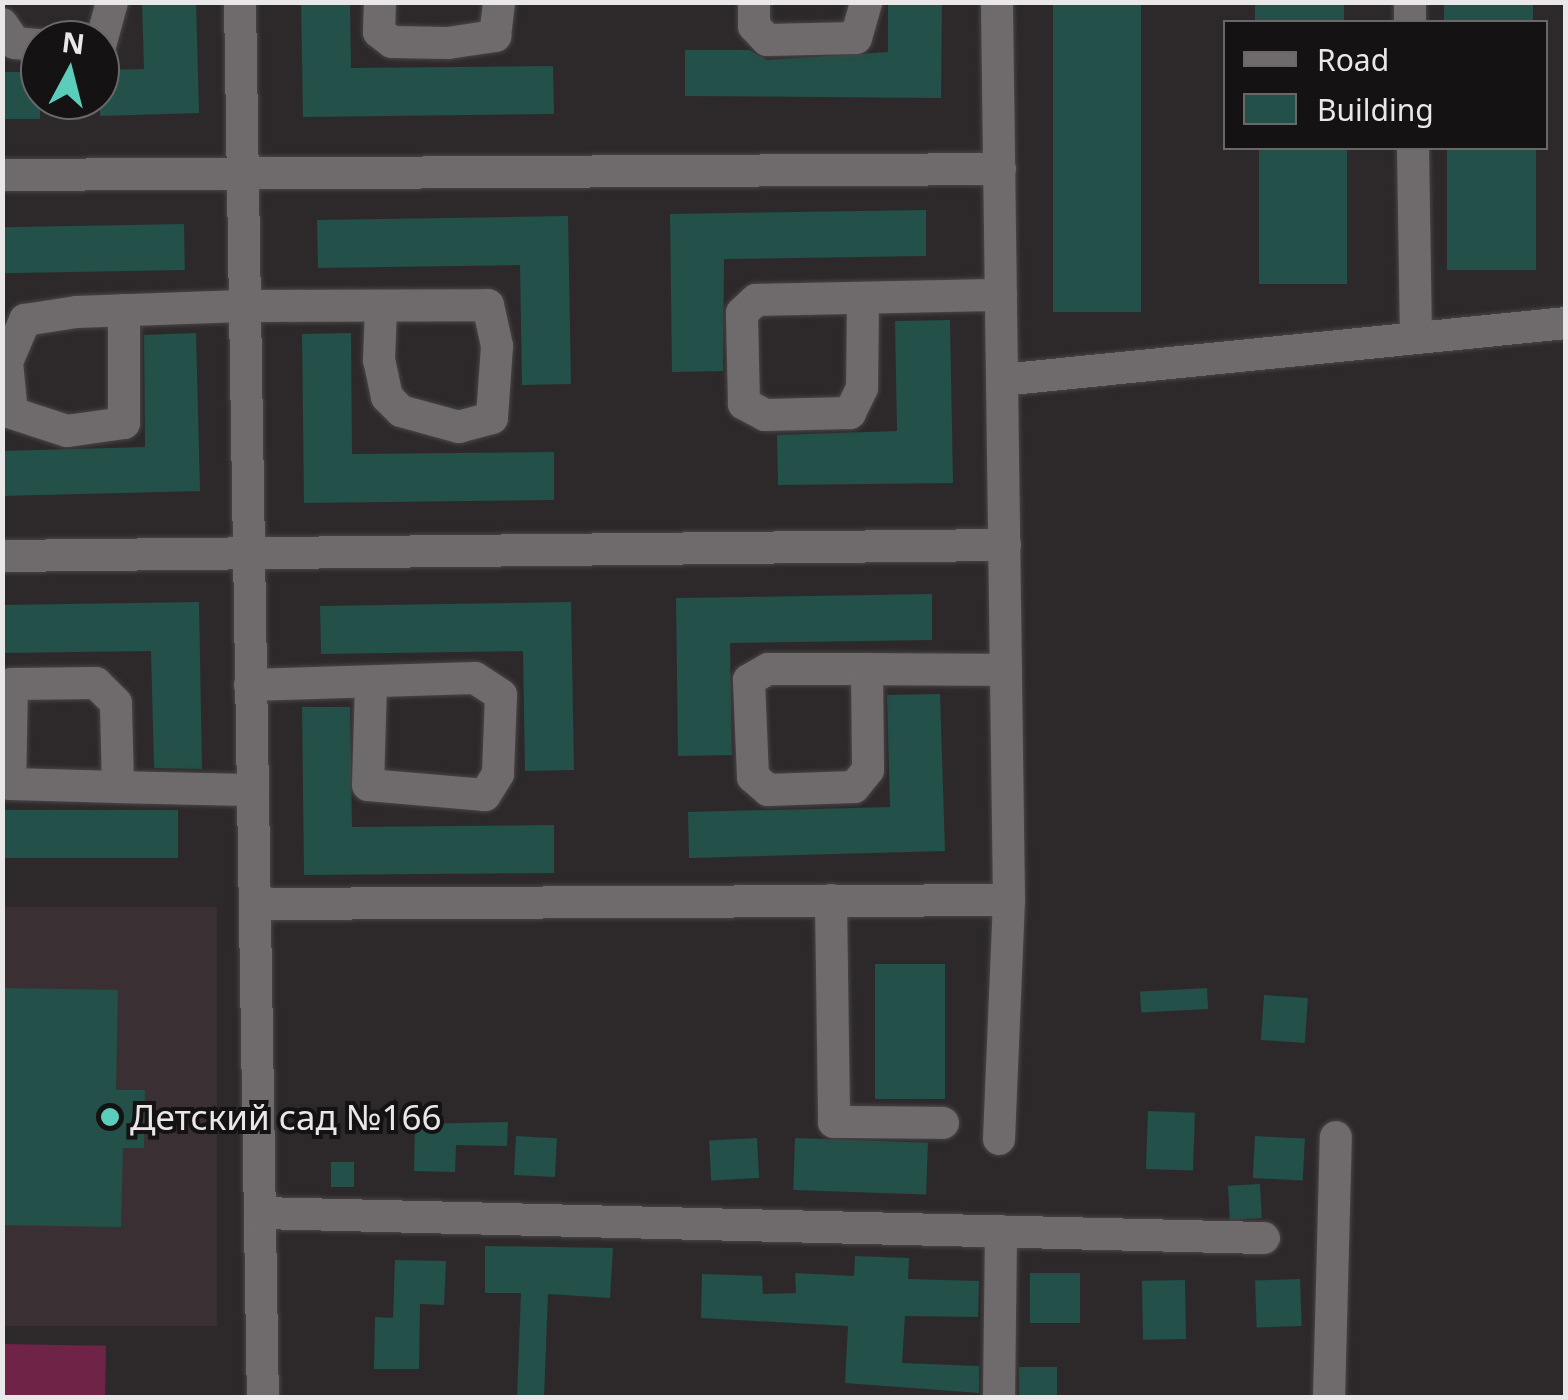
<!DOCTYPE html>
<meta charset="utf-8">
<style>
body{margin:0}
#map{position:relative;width:1568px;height:1400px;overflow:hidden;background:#2d292a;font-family:"Noto Sans",sans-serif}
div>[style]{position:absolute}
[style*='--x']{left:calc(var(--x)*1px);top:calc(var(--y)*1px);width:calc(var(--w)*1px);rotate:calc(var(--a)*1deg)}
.built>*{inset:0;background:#3a3033;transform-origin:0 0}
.green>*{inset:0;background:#6f2346;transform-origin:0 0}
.building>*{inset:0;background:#235048;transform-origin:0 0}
.roads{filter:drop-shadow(0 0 2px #484546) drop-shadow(0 0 2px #484546)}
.minor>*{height:32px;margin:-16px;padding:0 16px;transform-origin:16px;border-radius:16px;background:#6f6b6c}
.dots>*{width:28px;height:28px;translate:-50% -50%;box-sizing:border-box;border:5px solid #141213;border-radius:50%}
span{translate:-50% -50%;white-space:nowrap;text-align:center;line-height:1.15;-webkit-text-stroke:8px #141213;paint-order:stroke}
.poi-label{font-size:35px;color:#eae7e8}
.left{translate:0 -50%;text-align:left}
.frame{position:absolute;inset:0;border:5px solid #eae7e8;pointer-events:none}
.legend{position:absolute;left:1223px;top:20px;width:325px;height:130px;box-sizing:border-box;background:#141213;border:2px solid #6a6768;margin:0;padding:12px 18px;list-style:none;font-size:30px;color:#eae7e8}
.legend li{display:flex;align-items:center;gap:20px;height:50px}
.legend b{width:50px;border:2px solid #6a6768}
.north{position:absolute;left:20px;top:20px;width:100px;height:100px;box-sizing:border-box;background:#141213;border:2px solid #6a6768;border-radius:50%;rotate:7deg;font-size:28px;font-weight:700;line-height:40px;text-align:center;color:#eae7e8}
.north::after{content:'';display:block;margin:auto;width:35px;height:45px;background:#5bcebb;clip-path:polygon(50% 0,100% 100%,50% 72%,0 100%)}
</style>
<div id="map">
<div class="built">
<i style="left:3px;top:907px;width:214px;height:419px"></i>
</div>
<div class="green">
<i style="left:3px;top:1344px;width:103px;height:53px;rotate:1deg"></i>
</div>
<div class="building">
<i style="clip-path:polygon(142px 2px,196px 2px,199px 113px,100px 116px,100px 70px,144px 69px)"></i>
<i style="clip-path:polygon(301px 2px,350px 2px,351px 68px,553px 66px,554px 114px,303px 117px)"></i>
<i style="clip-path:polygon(888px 2px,942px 2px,941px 98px,685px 96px,685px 50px,749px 50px,767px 60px,888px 52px)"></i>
<i style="left:1053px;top:2px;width:88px;height:310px"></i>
<i style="left:1255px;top:2px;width:89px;height:20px"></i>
<i style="left:1444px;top:2px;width:89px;height:20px"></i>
<i style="left:2px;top:72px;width:38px;height:47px"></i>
<i style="left:1259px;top:148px;width:88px;height:136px"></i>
<i style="left:1447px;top:148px;width:89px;height:122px"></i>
<i style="clip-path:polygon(926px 210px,926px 256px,724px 259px,723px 371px,672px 372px,670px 214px)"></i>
<i style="clip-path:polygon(568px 216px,571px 384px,522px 385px,520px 265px,318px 268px,317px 220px)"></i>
<i style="left:184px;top:224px;width:46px;height:182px;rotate:89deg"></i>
<i style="clip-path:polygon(950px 320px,953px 483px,778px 485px,777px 435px,897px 431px,895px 321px)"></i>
<i style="clip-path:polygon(196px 333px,200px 491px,2px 496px,2px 451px,145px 447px,144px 335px)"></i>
<i style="clip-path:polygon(351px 333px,352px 454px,554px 452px,554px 500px,304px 503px,302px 334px)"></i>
<i style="clip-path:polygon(932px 594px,932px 640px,730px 643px,732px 755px,678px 756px,676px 598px)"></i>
<i style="clip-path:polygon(199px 602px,202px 769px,154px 768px,151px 651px,2px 653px,2px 605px)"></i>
<i style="clip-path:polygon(571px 602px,574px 770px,525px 771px,523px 651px,321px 654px,320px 606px)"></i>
<i style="clip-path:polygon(940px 694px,945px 851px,689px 858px,688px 812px,890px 807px,887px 695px)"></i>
<i style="clip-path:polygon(302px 707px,350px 707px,352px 827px,554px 825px,554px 873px,304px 875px)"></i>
<i style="left:178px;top:810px;width:48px;height:176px;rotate:90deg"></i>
<i style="left:875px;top:964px;width:70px;height:135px"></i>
<i style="clip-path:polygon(2px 988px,118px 990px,116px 1090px,145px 1090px,144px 1148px,123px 1148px,121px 1227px,2px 1225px)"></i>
<i style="left:1207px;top:988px;width:21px;height:67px;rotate:87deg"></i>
<i style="left:1264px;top:995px;width:44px;height:45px;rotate:4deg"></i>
<i style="left:1148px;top:1111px;width:47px;height:58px;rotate:2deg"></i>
<i style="clip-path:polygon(508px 1122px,507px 1146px,456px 1145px,455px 1172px,414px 1171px,415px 1124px)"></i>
<i style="left:516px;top:1136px;width:41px;height:39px;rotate:3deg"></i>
<i style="left:1255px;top:1136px;width:50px;height:42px;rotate:3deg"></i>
<i style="left:757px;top:1138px;width:40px;height:48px;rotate:87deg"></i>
<i style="left:795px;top:1138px;width:133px;height:52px;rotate:2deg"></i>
<i style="left:331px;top:1162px;width:23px;height:25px"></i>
<i style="left:1260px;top:1184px;width:34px;height:32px;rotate:87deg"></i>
<i style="clip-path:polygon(485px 1246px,613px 1248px,610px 1298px,548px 1294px,544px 1398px,517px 1398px,521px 1293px,485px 1293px)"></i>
<i style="clip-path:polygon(855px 1256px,909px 1258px,908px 1279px,979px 1281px,978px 1317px,905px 1316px,902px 1363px,979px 1366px,979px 1393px,845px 1383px,848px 1326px,701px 1318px,702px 1274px,762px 1276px,763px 1294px,796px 1293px,795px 1273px,854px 1276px)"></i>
<i style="clip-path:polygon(395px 1260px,446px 1261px,444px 1305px,420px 1304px,419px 1369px,374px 1369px,375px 1317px,393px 1318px)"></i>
<i style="left:1030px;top:1273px;width:50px;height:50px"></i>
<i style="left:1300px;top:1279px;width:47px;height:45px;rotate:88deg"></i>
<i style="left:1185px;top:1280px;width:59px;height:43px;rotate:89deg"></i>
<i style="left:1019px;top:1367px;width:38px;height:31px"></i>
</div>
<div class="roads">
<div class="minor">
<i style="--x:240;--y:2;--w:1396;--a:89.06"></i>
<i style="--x:380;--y:2;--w:30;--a:92"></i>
<i style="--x:379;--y:32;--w:16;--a:38"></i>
<i style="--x:392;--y:42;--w:56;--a:1"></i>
<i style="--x:448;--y:43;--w:48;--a:-8.5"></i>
<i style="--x:495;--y:36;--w:34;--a:-83"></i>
<i style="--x:754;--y:2;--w:24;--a:90"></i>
<i style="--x:754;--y:26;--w:19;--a:47"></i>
<i style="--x:767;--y:40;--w:89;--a:-1.3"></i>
<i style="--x:856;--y:38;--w:37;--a:-74"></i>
<i style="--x:1410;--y:2;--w:20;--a:90"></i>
<i style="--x:2;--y:24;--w:23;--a:56"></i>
<i style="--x:15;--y:43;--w:25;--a:5"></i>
<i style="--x:100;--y:46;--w:46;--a:-74.7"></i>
<i style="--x:1413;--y:148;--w:190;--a:89.1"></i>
<i style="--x:2;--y:175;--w:998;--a:-0.34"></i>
<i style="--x:863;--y:299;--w:89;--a:90.6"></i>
<i style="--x:862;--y:388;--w:28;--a:116"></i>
<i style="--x:850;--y:413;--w:85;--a:178.7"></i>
<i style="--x:765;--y:415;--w:24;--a:-152"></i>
<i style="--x:744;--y:404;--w:91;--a:-91.3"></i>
<i style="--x:742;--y:313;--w:19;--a:-43"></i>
<i style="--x:756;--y:300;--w:245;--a:-1.2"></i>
<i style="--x:124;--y:310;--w:113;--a:90"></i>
<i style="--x:124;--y:423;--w:58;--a:172"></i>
<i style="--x:67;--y:431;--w:58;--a:-161.9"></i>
<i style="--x:12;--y:413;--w:51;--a:-95.6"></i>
<i style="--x:7;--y:362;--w:46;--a:-66.8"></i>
<i style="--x:25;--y:320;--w:52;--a:-8.9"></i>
<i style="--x:76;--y:312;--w:166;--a:-2.1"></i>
<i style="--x:242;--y:306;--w:246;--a:-0.2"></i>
<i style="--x:488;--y:305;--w:42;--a:77.6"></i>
<i style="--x:497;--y:346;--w:72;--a:94"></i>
<i style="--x:492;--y:418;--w:34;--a:165"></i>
<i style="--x:459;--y:427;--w:60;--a:-164.6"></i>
<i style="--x:401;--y:411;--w:20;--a:-135"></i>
<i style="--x:387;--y:397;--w:38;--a:-102"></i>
<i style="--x:379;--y:360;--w:53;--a:-87.8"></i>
<i style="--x:1002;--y:380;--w:567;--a:-5.77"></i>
<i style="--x:2;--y:556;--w:1003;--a:-0.63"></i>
<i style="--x:867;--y:669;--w:101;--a:89.4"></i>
<i style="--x:868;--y:770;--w:22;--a:129"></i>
<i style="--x:854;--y:787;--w:86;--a:178"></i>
<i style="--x:768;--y:790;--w:20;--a:-139"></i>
<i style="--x:753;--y:777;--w:97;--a:-92.4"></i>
<i style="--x:749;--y:680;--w:22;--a:-30"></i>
<i style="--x:768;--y:669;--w:99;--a:0"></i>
<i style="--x:867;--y:669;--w:139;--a:0.4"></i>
<i style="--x:250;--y:685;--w:225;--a:-1.8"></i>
<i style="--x:475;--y:678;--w:31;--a:33"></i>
<i style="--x:501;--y:695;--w:79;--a:92.2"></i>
<i style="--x:498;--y:774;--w:25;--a:122"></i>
<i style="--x:485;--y:795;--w:117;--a:-175.1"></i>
<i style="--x:368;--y:785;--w:103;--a:-88.3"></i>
<i style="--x:118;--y:787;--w:84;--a:-91.4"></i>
<i style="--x:116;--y:703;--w:28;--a:-135"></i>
<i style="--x:96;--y:683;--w:84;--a:179.3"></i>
<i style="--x:12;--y:684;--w:100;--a:91.1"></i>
<i style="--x:10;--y:784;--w:108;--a:1.6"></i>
<i style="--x:118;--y:787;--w:135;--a:1.3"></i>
<i style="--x:831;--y:900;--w:222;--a:89.2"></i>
<i style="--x:834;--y:1122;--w:109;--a:0.5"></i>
<i style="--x:257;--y:904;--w:752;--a:-0.3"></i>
<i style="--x:1009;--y:900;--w:898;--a:-90.77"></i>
<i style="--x:999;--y:1139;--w:239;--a:-87.6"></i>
<i style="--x:261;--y:1213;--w:1003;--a:1.43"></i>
<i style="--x:999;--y:1398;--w:167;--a:-89.3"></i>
<i style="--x:1329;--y:1398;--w:261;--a:-88.5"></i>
</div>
</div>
<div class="dots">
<i style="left:110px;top:1117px;background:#5bcebb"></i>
</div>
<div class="poi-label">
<span class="left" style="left:130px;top:1117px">Детский сад №166</span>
</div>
<div class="frame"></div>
<ul class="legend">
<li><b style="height:12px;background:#6f6b6c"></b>Road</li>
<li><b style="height:28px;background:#235048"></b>Building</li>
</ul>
<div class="north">N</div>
</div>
